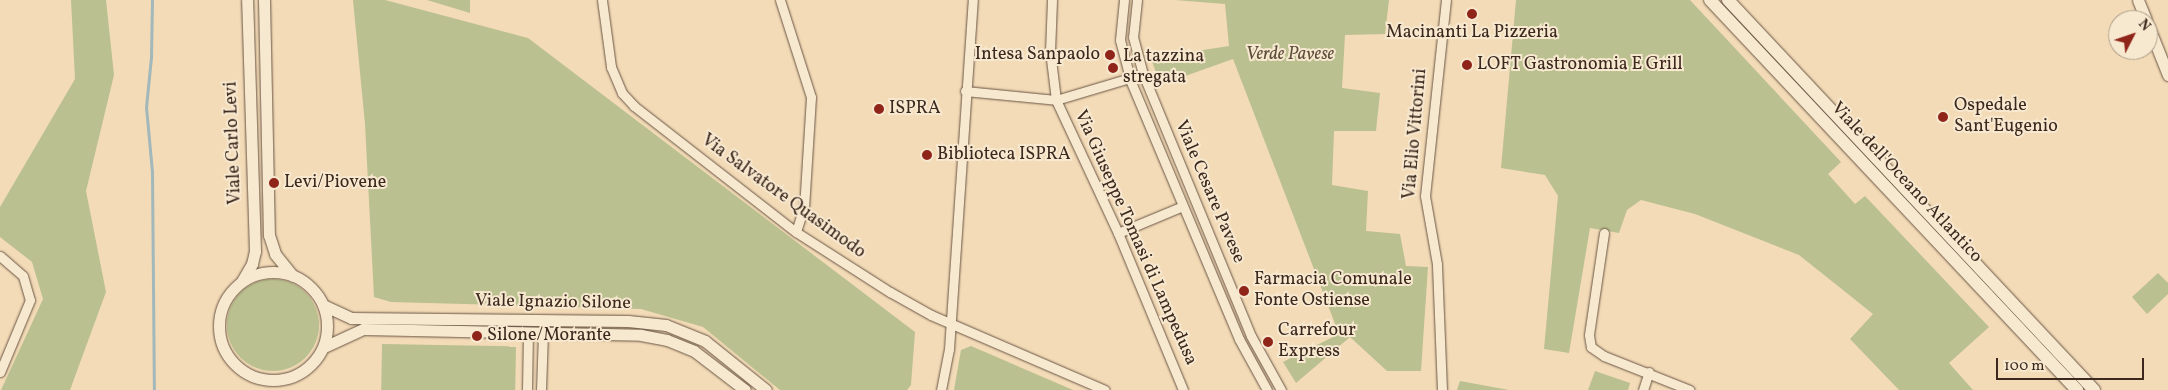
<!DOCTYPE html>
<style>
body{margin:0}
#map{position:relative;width:2168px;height:390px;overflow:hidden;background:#f3dbb7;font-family:Vollkorn,serif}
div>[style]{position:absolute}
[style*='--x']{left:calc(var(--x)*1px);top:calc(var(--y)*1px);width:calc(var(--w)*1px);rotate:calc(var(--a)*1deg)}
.green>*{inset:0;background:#bac08f;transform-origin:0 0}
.round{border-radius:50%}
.stream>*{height:3px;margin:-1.5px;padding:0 1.5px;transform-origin:1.5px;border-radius:1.5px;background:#a2b8bb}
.roads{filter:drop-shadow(0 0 1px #6a5544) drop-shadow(0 0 1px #6a5544)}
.minor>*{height:9px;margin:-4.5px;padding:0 4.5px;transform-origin:4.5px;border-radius:4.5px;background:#f7e8d0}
.tertiary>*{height:11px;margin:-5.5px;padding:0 5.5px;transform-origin:5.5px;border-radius:5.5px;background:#f7e8d0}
.tertiary>.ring{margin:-5.5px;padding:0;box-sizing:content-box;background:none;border:11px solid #f7e8d0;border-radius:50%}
.secondary>*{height:12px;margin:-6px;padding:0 6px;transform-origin:6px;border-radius:6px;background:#f7e8d0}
.dots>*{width:14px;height:14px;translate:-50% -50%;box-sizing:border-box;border:2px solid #f7e8d0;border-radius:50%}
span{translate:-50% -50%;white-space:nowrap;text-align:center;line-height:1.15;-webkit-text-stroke:4px #f7e8d0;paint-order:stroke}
.poi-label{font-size:18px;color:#3c281d}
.right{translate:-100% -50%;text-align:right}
.left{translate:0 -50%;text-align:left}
.park-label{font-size:18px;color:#5c4e3a;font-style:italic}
.street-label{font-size:18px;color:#3c281d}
.north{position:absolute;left:2108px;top:10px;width:50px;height:50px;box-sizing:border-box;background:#f7e8d0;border:1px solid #ac9b88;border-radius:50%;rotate:49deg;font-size:14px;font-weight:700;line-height:20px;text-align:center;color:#3c281d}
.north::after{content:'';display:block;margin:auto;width:18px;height:22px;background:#8f2418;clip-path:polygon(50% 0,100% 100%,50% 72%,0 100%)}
.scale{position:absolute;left:1996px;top:358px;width:148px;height:22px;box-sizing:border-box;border:2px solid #3c281d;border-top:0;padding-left:6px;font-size:15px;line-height:18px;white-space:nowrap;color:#3c281d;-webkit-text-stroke:4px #f7e8d0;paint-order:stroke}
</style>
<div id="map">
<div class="green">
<i style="clip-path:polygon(71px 0,106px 0,114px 75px,86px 191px,106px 292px,70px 390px,1px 390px,43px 299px,32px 262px,0 237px,0 207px,75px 79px)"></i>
<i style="clip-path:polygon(353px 0,385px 0,528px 38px,915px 332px,911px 385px,907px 390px,780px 390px,703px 327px,641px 309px,391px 302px,374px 297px,365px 124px)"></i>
<i style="clip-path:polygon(427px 0,470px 0,470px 13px)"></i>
<i style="clip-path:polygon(1175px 0,1389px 0,1385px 34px,1345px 35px,1342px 88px,1380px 93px,1376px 131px,1334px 131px,1332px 185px,1368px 191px,1366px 231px,1400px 234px,1406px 266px,1428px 267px,1421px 371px,1387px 371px,1350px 337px,1296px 383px,1283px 362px,1339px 334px,1233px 59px,1160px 85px,1151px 58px,1229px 46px,1225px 4px)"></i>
<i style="clip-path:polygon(1516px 0,1690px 0,1841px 162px,1828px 174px,1855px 204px,1865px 196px,1989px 327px,1949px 363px,1973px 390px,1899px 390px,1850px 339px,1873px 314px,1799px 255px,1695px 214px,1641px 200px,1627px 210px,1619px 233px,1590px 228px,1569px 353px,1544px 349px,1558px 196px,1545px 175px,1501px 168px)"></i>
<i style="clip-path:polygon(2158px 273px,2168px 283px,2168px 294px,2147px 314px,2132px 297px)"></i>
<i class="round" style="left:227px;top:279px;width:92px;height:92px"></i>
<i style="left:382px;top:344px;width:134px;height:46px;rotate:1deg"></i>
<i style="clip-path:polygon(971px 346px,1073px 390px,954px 390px,961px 350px)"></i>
<i style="clip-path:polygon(1595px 371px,1630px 383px,1628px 390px,1588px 390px)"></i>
<i style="clip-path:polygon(1460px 381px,1509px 390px,1457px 390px)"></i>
</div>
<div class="stream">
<i style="--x:152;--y:0;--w:57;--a:91"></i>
<i style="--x:151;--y:57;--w:50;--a:95.7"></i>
<i style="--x:146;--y:107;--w:65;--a:84.7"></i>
<i style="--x:152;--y:172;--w:218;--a:89.5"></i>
</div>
<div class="roads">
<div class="minor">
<i style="--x:602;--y:0;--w:68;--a:82.3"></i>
<i style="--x:611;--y:67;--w:28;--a:67"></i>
<i style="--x:622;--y:93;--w:18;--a:47"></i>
<i style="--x:634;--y:106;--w:205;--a:37.9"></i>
<i style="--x:796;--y:232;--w:112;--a:32.6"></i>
<i style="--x:890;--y:292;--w:47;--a:29.3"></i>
<i style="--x:931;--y:315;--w:189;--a:23.3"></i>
<i style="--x:780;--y:0;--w:102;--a:72.3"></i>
<i style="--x:811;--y:97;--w:110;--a:93.6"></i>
<i style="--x:804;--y:207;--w:26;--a:108"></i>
<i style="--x:1052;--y:0;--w:51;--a:92.2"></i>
<i style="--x:1050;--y:51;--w:49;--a:83"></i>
<i style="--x:1056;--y:100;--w:147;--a:65"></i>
<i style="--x:1118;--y:233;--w:170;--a:67.5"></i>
<i style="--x:1124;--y:0;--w:40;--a:95.7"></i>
<i style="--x:1120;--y:40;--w:43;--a:75.3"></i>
<i style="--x:1131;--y:82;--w:279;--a:67.2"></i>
<i style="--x:1239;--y:339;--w:58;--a:61.2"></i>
<i style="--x:1137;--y:0;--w:37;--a:96"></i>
<i style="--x:1133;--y:37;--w:38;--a:75"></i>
<i style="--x:1143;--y:74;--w:283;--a:67.6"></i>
<i style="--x:1251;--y:336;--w:62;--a:60.9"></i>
<i style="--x:965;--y:91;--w:91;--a:5.6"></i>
<i style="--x:1056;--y:100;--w:91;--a:-16.6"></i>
<i style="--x:1118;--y:233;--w:70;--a:-22.6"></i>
<i style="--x:1604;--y:233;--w:103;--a:98.4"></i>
<i style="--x:1589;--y:335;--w:12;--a:81"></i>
<i style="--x:1591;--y:347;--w:16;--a:35"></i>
<i style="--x:1604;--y:356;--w:92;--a:21.6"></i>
<i style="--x:0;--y:256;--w:30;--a:41"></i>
<i style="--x:23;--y:276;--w:25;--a:74"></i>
<i style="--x:30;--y:300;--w:78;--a:112.6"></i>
<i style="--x:527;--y:390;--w:56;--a:-89"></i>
<i style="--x:541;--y:390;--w:56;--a:-88"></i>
<i style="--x:941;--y:390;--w:42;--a:-79"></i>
<i style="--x:949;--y:349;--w:350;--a:-86.1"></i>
<i style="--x:1442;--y:390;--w:126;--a:-92.3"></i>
<i style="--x:1437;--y:264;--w:69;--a:-100"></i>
<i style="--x:1425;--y:196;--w:197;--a:-83.9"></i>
<i style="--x:1643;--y:390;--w:19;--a:-72"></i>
</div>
<div class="tertiary">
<i style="--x:264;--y:0;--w:235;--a:88.8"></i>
<i style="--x:269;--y:235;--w:20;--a:72"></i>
<i style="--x:275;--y:254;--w:28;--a:51"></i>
<i style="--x:2138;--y:0;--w:22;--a:68"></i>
<i style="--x:2148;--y:25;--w:54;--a:68.2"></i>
<i class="ring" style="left:219px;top:272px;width:97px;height:97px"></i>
<i style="--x:242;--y:281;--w:20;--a:-60"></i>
<i style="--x:252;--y:264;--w:13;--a:-77"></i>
<i style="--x:255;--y:251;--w:251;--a:-91.8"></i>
<i style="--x:323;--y:305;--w:31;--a:25"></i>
<i style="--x:351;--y:318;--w:277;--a:0.6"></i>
<i style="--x:628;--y:321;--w:38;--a:6"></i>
<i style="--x:666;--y:325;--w:42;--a:22.3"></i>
<i style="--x:705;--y:341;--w:78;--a:38.8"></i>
<i style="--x:324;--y:347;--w:43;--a:-24.8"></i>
<i style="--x:363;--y:329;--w:278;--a:1.2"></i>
<i style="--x:641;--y:335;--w:26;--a:11"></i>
<i style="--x:667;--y:340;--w:29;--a:22"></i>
<i style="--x:694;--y:351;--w:64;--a:37.4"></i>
</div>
<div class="secondary">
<i style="--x:1710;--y:0;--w:536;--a:46.74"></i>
<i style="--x:1728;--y:0;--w:535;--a:46.82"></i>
</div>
</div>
<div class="dots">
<i style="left:1472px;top:14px;background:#8f2418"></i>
<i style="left:1110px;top:55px;background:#8f2418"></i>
<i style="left:1467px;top:65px;background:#8f2418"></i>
<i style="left:1113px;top:68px;background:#8f2418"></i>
<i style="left:879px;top:109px;background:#8f2418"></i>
<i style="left:1943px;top:117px;background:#8f2418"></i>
<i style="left:927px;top:155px;background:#8f2418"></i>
<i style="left:274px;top:183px;background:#8f2418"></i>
<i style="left:1244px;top:291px;background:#8f2418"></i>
<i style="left:477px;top:336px;background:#8f2418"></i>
<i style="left:1268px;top:342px;background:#8f2418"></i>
</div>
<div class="poi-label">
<span style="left:1472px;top:33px">Macinanti La Pizzeria</span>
<span class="right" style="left:1100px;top:55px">Intesa Sanpaolo</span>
<span class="left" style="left:1123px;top:68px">La tazzina<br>stregata</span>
<span class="left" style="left:1477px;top:65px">LOFT Gastronomia E Grill</span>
<span class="left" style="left:1954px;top:117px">Ospedale<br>Sant'Eugenio</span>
<span class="left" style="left:889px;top:109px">ISPRA</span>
<span class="left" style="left:937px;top:155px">Biblioteca ISPRA</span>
<span class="left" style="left:284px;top:183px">Levi/Piovene</span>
<span class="left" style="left:1254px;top:291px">Farmacia Comunale<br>Fonte Ostiense</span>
<span class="left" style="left:1278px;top:342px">Carrefour<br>Express</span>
<span class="left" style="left:487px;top:336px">Silone/Morante</span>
</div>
<div class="park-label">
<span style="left:1290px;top:55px">Verde Pavese</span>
</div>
<div class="street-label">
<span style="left:1416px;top:134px;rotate:-85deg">Via Elio Vittorini</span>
<span style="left:234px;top:143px;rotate:-92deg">Viale Carlo Levi</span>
<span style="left:1906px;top:183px;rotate:47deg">Viale dell'Oceano Atlantico</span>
<span style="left:1209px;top:192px;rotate:67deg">Viale Cesare Pavese</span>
<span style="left:783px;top:197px;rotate:36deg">Via Salvatore Quasimodo</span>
<span style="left:1135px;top:238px;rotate:66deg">Via Giuseppe Tomasi di Lampedusa</span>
<span style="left:553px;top:303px;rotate:1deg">Viale Ignazio Silone</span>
</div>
<div class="north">N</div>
<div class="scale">100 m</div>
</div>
